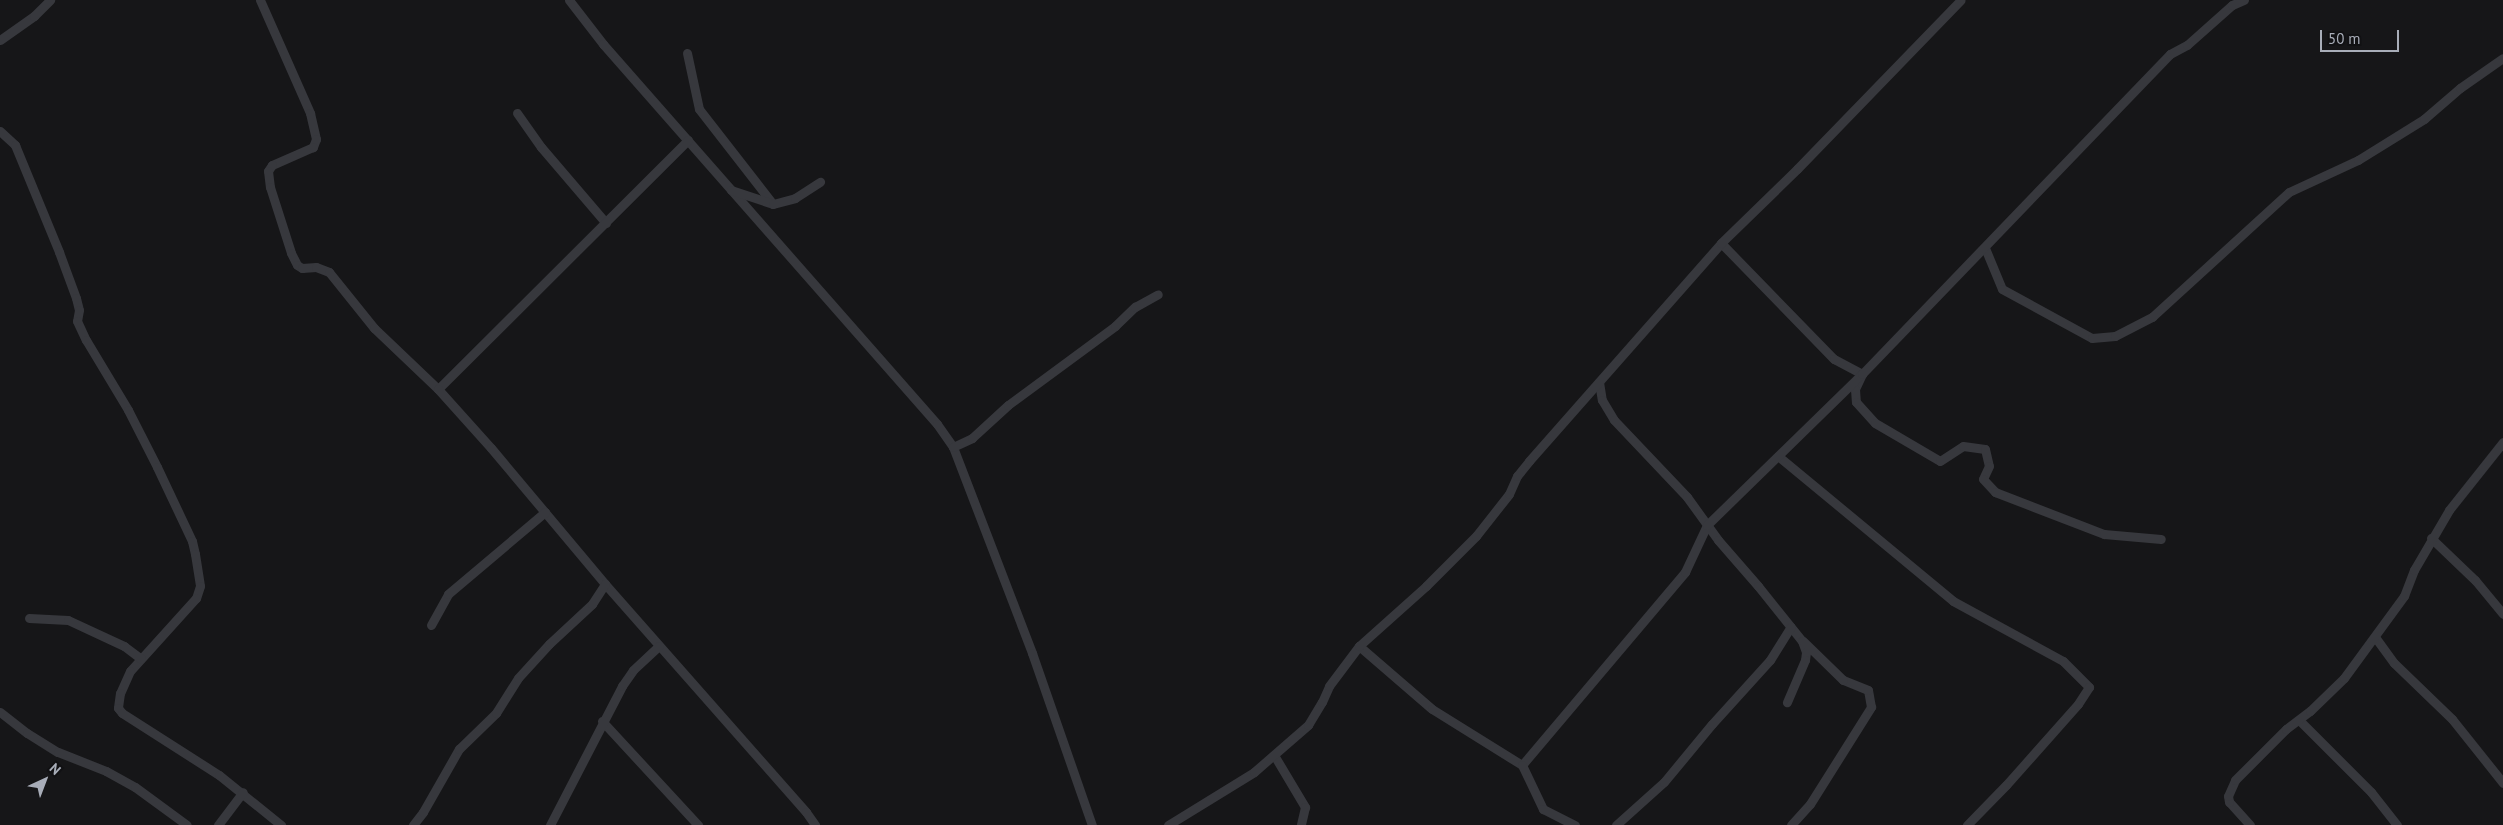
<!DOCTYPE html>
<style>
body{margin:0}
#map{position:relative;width:2503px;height:825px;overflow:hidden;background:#161618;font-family:"PT Sans",sans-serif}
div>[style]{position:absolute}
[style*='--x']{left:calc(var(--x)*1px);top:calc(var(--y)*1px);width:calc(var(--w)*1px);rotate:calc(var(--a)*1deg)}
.street>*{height:9px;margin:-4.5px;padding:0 4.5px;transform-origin:4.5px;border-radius:4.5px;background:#37383d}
span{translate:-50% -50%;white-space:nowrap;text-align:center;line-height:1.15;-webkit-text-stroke:4px #111113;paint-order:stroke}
.north{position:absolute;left:20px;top:755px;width:50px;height:50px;-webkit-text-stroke:4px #111113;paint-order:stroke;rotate:43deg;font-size:14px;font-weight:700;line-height:20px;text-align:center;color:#a8adb8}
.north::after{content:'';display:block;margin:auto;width:18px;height:22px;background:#a8adb8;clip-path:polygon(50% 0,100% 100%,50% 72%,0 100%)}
.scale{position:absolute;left:2320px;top:30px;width:79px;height:22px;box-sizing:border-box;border:2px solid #a8adb8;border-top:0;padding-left:6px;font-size:15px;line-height:18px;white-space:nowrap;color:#a8adb8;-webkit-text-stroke:4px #111113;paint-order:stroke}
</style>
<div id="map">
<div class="street">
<i style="--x:260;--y:0;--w:124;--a:66.1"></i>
<i style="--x:310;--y:113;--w:27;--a:77"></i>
<i style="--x:316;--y:139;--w:9;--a:111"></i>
<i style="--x:313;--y:147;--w:45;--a:156.3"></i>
<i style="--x:272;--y:165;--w:7;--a:124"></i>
<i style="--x:268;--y:171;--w:16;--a:83"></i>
<i style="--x:270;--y:187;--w:69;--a:72.3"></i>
<i style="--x:291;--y:253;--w:13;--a:63"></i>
<i style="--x:297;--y:265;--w:6;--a:31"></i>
<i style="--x:302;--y:268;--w:14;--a:-4"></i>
<i style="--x:316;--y:267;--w:14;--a:21"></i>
<i style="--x:329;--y:272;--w:72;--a:51.2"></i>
<i style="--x:374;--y:328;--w:88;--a:43.6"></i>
<i style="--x:569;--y:0;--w:56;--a:52.3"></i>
<i style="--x:603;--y:44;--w:506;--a:48.69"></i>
<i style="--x:937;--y:424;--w:28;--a:55"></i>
<i style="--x:953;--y:447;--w:221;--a:69"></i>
<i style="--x:1032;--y:653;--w:182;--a:70.8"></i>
<i style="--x:0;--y:40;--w:42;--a:-35.2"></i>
<i style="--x:34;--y:16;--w:23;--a:-45"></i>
<i style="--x:687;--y:53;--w:57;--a:77.9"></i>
<i style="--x:699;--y:109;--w:120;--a:52.1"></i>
<i style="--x:517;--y:113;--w:42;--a:54.8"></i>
<i style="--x:541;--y:147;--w:100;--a:49.5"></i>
<i style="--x:0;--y:131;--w:21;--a:43"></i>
<i style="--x:15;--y:145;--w:116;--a:67.6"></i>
<i style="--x:59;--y:252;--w:49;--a:69.7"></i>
<i style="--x:76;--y:298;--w:12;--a:76"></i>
<i style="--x:79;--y:310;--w:11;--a:100"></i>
<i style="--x:77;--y:321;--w:21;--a:65"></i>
<i style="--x:86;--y:340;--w:82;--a:59"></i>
<i style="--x:128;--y:410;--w:64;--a:63"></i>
<i style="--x:157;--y:467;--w:82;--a:64.7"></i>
<i style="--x:192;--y:541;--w:13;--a:77"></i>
<i style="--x:195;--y:554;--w:32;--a:81"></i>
<i style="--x:200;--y:586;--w:13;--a:108"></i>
<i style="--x:196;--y:598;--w:98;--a:132.1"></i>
<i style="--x:130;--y:671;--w:24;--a:114"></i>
<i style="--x:120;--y:693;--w:15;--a:98"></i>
<i style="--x:118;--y:708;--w:6;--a:51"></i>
<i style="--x:122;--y:713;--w:115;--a:32.6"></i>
<i style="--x:219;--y:775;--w:80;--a:38.9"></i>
<i style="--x:688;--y:140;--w:353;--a:135.1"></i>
<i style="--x:438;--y:389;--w:79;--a:48.1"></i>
<i style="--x:491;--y:448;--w:177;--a:50"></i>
<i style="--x:605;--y:584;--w:304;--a:48.6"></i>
<i style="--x:806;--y:812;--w:16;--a:55"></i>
<i style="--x:731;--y:190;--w:44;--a:18.4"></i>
<i style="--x:773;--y:204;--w:23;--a:-15"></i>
<i style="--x:795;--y:198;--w:30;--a:-33"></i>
<i style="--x:1721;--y:243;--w:162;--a:45.8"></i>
<i style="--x:1834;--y:359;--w:32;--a:28"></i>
<i style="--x:1862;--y:374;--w:17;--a:115"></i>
<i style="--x:1855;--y:389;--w:13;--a:86"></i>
<i style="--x:1856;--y:402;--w:28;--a:48"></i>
<i style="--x:1875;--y:423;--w:75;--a:30.3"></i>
<i style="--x:1940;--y:461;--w:27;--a:-33"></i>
<i style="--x:1963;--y:446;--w:22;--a:8"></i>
<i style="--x:1985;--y:449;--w:17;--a:77"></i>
<i style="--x:1989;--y:466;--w:14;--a:115"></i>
<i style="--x:1983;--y:479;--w:18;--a:47"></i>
<i style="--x:1995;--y:492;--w:117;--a:21.1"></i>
<i style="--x:2104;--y:534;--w:57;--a:5"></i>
<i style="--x:1985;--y:248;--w:44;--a:67.5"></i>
<i style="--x:2002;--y:289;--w:102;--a:28.6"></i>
<i style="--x:2092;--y:338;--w:23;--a:-5"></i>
<i style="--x:2115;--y:336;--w:42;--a:-27.2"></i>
<i style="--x:2152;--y:317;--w:185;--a:-42.4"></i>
<i style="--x:2289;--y:192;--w:76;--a:-24.9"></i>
<i style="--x:2358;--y:160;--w:78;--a:-31.8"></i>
<i style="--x:2424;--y:119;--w:48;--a:-40.7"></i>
<i style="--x:2460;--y:88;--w:52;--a:-34.9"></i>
<i style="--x:1599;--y:382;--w:18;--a:81"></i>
<i style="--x:1602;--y:400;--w:23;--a:59"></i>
<i style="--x:1614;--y:420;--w:106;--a:46.5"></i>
<i style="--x:1687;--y:497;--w:53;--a:54.2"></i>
<i style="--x:1718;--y:540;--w:61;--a:49"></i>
<i style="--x:1758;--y:586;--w:70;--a:51.3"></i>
<i style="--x:1802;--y:641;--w:12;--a:70"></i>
<i style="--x:1806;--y:652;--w:8;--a:97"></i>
<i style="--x:1805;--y:660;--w:46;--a:113.2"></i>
<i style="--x:953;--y:447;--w:21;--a:-25"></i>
<i style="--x:972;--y:438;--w:49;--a:-42.5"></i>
<i style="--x:1008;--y:405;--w:133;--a:-36.4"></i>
<i style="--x:1115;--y:326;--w:28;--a:-44"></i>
<i style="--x:1135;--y:307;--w:26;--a:-29"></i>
<i style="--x:1778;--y:456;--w:227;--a:39.6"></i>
<i style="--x:1953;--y:601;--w:125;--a:28.6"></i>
<i style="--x:2063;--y:661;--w:37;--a:45"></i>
<i style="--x:2089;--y:687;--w:20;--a:123"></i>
<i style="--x:2078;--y:704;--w:108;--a:131.6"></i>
<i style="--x:2006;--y:785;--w:56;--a:134.3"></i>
<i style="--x:2431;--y:538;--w:61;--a:43.7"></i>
<i style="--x:2475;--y:580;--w:44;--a:50.5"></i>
<i style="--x:29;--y:618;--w:39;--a:3"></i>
<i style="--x:68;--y:620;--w:62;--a:24.9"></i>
<i style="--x:124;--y:646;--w:21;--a:37"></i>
<i style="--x:431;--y:625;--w:35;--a:-61"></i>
<i style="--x:448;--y:594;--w:127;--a:-40.2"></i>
<i style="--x:2375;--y:637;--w:32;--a:54"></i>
<i style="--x:2394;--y:663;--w:81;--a:44"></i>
<i style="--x:2452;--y:719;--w:82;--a:51.4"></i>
<i style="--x:1359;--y:646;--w:96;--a:40.8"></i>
<i style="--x:1432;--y:709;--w:106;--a:31.9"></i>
<i style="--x:1522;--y:765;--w:253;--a:-49.8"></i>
<i style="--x:1685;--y:572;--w:52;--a:-64.9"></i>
<i style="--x:1707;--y:525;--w:216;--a:-44.3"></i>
<i style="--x:1862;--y:374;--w:444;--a:-46.1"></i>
<i style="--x:2170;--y:54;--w:19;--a:-28"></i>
<i style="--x:2187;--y:45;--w:60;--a:-41.6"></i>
<i style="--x:2232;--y:5;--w:13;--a:-23"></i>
<i style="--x:0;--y:712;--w:34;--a:38"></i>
<i style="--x:27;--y:733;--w:36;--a:32"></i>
<i style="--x:58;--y:752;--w:52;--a:21.6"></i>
<i style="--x:106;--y:771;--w:33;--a:29"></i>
<i style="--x:135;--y:787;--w:64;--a:36.2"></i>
<i style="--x:2299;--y:720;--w:102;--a:45"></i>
<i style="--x:2371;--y:792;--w:42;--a:51.8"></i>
<i style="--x:602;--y:721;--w:142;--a:47.3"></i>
<i style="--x:1274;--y:755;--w:61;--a:59.2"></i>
<i style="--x:1305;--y:807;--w:18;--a:103"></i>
<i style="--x:1522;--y:765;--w:49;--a:64.5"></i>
<i style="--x:1543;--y:809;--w:36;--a:27"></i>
<i style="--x:218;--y:825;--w:41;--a:-52.9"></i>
<i style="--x:413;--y:825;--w:16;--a:-52"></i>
<i style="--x:423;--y:812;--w:73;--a:-60.3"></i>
<i style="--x:459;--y:749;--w:52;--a:-44.2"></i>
<i style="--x:496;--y:713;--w:41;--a:-57.8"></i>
<i style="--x:518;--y:678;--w:46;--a:-47.6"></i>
<i style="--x:549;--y:644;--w:59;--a:-42.9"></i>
<i style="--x:592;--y:604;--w:24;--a:-57"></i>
<i style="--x:550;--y:825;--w:157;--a:-62.6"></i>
<i style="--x:622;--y:686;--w:19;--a:-55"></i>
<i style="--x:633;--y:670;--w:35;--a:-43"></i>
<i style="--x:1168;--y:825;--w:101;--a:-31.6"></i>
<i style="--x:1254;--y:772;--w:72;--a:-41"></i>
<i style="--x:1308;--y:725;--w:27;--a:-59"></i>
<i style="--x:1322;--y:702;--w:17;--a:-66"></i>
<i style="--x:1329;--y:686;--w:50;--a:-53.1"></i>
<i style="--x:1359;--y:646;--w:90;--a:-41.8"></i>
<i style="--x:1426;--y:586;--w:71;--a:-45"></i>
<i style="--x:1476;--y:536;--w:53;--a:-51.8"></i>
<i style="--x:1509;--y:494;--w:20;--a:-66"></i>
<i style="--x:1517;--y:476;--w:19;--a:-51"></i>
<i style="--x:1529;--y:461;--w:290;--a:-48.6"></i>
<i style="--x:1721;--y:243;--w:106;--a:-44.2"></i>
<i style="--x:1797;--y:169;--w:235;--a:-45.9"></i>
<i style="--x:1616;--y:825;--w:64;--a:-41.9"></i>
<i style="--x:1664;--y:782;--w:75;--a:-50.4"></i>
<i style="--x:1712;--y:724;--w:86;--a:-47.8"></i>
<i style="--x:1770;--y:660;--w:39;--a:-58"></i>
<i style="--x:1791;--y:825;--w:28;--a:-48"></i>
<i style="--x:1810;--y:804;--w:115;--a:-57.8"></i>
<i style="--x:1871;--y:707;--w:17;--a:-100"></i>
<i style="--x:1868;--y:690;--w:27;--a:-158"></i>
<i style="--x:1843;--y:680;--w:56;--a:-135.7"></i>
<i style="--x:2250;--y:825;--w:31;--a:-132"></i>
<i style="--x:2229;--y:802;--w:6;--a:-99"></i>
<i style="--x:2228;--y:796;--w:17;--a:-66"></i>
<i style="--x:2235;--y:780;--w:72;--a:-45"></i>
<i style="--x:2286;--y:729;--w:30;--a:-37"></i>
<i style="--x:2310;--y:711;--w:47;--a:-44.1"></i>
<i style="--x:2344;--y:678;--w:102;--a:-53.8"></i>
<i style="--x:2404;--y:596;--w:28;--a:-69"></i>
<i style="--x:2414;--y:570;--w:69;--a:-59.7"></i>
<i style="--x:2449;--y:510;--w:87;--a:-51.5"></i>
</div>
<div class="north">N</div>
<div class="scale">50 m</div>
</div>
